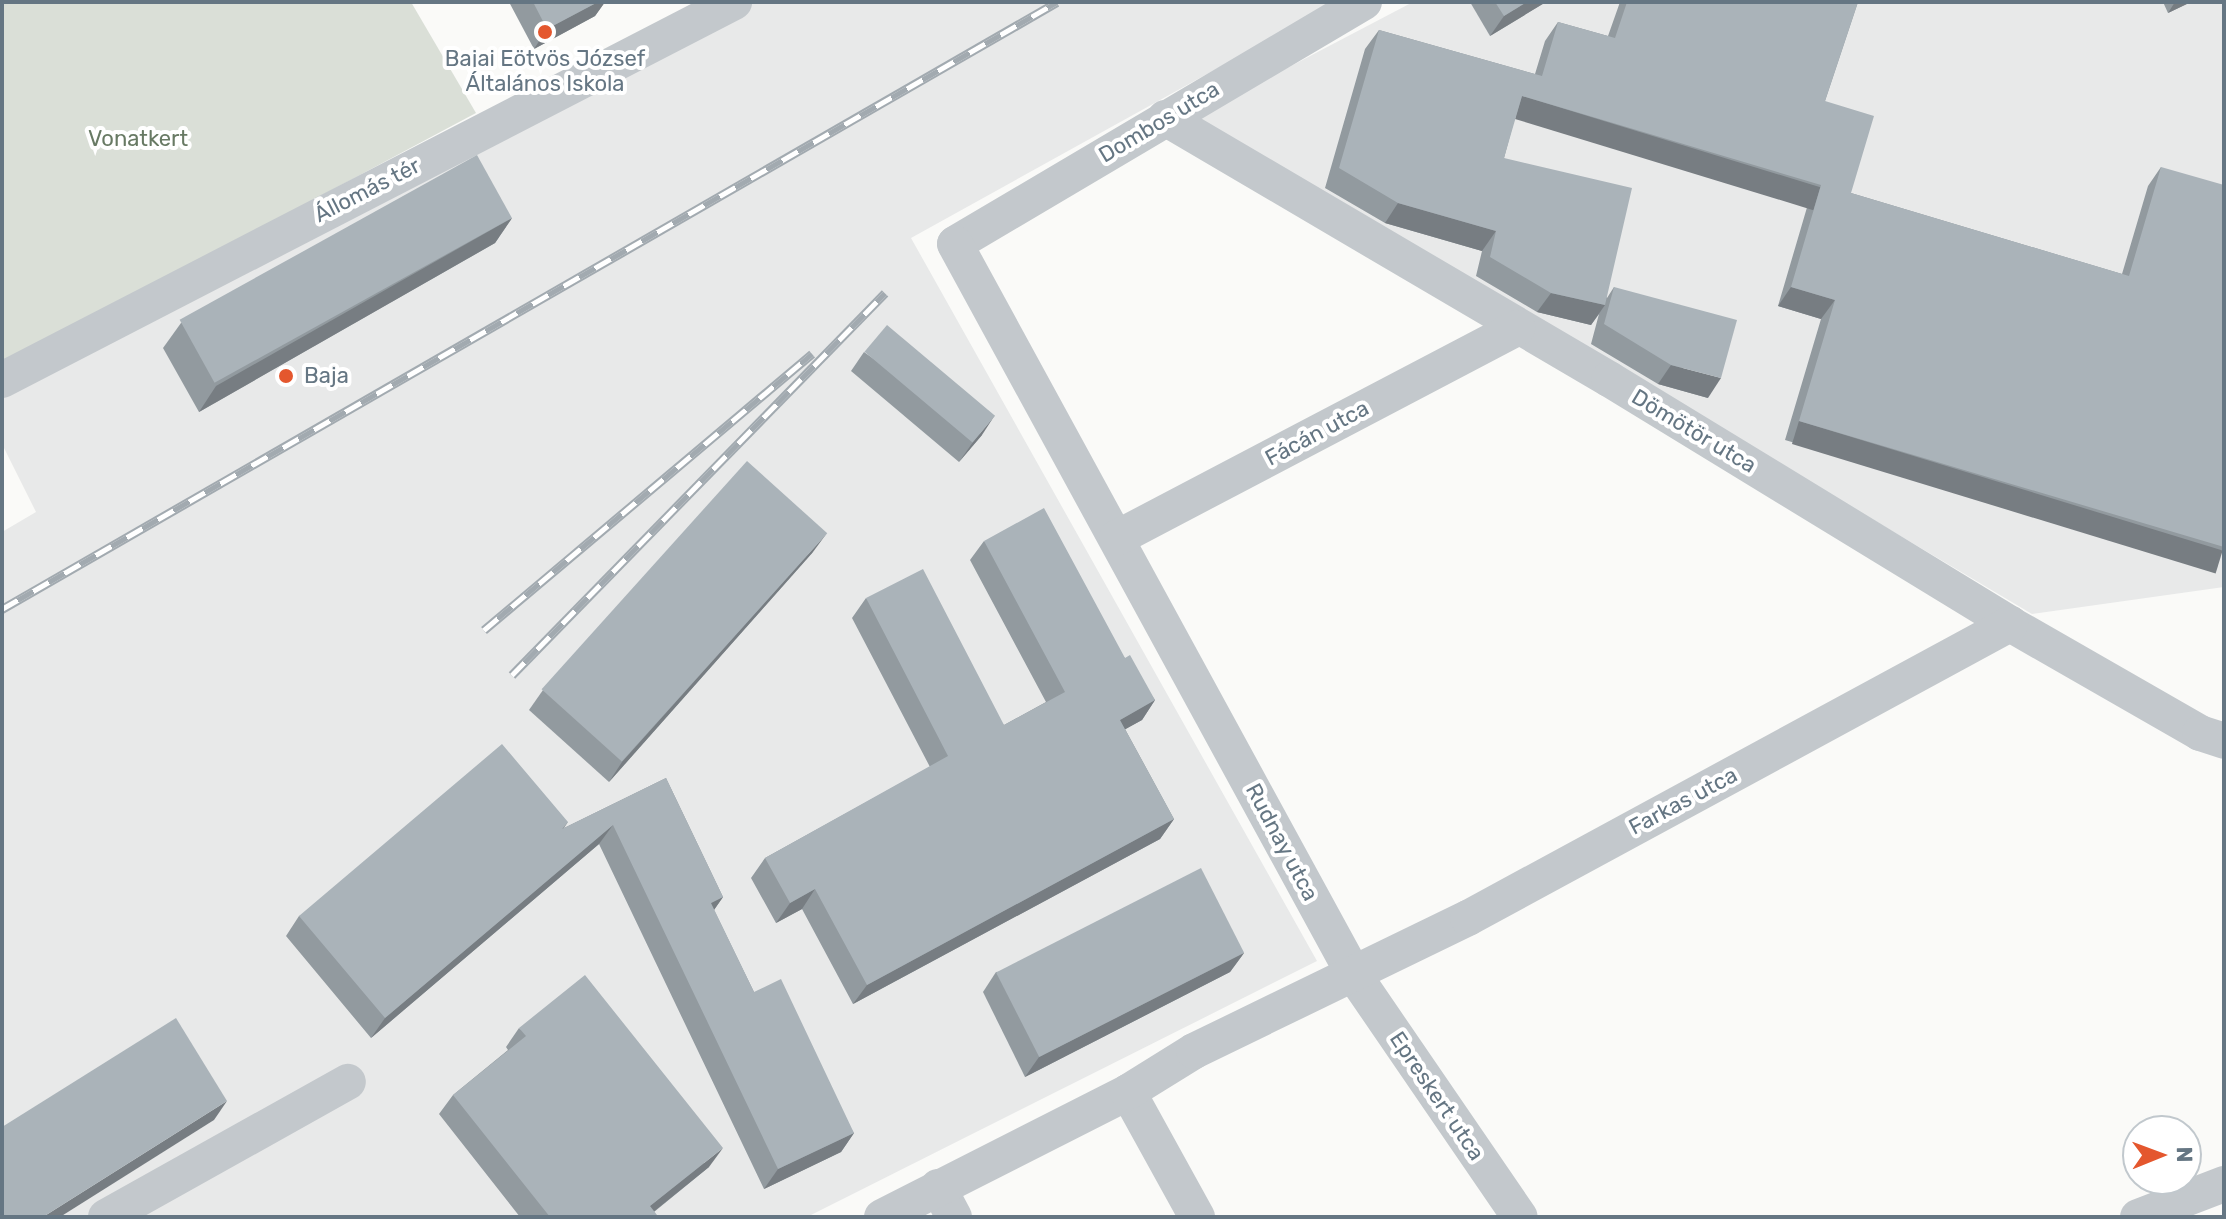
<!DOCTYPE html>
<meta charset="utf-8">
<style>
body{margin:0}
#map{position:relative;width:2226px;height:1219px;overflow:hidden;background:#fafaf8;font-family:Rubik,sans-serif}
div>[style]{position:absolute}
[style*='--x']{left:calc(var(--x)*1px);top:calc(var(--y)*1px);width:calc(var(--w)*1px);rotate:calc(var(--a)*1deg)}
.built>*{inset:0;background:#e8e9e9}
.green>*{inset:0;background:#dadfd7}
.minor>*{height:36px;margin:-18px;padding:0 18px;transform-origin:18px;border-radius:18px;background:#c3c8cc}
.rail>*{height:9px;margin-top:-4.5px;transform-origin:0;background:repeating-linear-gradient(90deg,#fff 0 18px,#a2aab0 0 36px);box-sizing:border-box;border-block:2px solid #a2aab0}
.wall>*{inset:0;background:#929a9f}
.shaded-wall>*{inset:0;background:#777d82;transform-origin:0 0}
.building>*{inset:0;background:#aab3b9;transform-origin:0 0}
.dots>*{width:22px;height:22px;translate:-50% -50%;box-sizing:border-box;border:4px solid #fff;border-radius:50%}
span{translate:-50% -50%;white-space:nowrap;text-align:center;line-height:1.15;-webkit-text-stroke:8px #fff;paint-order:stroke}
.poi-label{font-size:22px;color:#657683}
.left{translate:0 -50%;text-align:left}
.street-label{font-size:22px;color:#657683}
.park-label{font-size:22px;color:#687a64}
.frame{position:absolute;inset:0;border:4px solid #657683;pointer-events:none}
.north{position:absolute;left:2122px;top:1115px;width:80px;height:80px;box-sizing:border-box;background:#fff;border:2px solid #c1c8cd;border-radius:50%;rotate:89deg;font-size:22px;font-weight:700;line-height:32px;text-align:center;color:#657683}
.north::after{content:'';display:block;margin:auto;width:28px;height:36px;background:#e4572e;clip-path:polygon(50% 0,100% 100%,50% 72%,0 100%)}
</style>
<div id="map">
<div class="built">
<i style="clip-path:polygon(736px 2px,1337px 2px,911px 238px,1317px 961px,807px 1217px,2px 1217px,2px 532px,36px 512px,2px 444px,2px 391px)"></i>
<i style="clip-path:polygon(1413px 2px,2224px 2px,2224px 587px,2032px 614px,1194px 117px)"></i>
</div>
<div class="green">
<i style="clip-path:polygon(2px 2px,411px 2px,476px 113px,2px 366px)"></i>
</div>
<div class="minor">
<i style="--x:1364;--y:2;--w:475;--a:149.4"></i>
<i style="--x:955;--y:244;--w:833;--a:61.37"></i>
<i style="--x:1354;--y:975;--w:293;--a:55.6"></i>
<i style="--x:1165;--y:118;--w:515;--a:30.45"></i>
<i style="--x:1609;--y:379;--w:470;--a:31.4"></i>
<i style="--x:2010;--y:624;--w:219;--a:29.8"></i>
<i style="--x:2200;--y:733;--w:25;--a:18"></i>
<i style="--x:2;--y:380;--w:824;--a:-27.31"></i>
<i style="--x:1117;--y:538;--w:452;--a:-27.7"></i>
<i style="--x:1128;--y:1092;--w:143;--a:61.1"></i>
<i style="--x:938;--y:1187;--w:34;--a:62"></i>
<i style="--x:106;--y:1217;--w:277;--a:-29.2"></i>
<i style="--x:882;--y:1217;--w:276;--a:-26.9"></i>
<i style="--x:1128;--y:1092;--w:78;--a:-31.8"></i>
<i style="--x:1194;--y:1051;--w:305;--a:-25.9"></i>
<i style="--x:1468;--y:918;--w:617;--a:-28.48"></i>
<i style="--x:2138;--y:1217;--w:92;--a:-21"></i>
</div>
<div class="rail">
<i style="--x:2;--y:609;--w:1217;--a:-29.91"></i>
<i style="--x:484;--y:630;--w:429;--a:-40.1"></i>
<i style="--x:512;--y:675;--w:534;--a:-45.68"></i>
</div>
<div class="wall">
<i style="clip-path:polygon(509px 2px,605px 2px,595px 16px,534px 49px)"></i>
<i style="clip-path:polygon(1470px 2px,1546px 2px,1490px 36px)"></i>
<i style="clip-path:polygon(1620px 2px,1858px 2px,1825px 101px,1851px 193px,2122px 274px,2148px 186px,2161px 167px,2224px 547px,2210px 567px,1785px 440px,1821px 319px,1778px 306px,1808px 204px,1515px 117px,1504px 158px,1607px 298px,1614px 287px,1708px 398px,1658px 384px,1591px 344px,1599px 314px,1591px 325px,1537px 312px,1476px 276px,1482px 251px,1385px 223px,1325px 188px,1365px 49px,1379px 30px,1535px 74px,1545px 41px,1558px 22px,1608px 36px)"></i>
<i style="clip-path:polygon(2163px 2px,2191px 2px,2168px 13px)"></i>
<i style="clip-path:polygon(512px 218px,495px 243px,199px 412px,163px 348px,181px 323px)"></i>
<i style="clip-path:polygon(864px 352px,982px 435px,959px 462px,851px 371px)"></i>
<i style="clip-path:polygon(984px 541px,1125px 658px,1155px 700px,1142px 720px,1125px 729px,1174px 819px,1160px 839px,853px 1004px,802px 909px,776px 923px,751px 878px,765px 858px,930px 767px,852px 618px,866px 598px,1004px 725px,1046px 702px,970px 560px)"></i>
<i style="clip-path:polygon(813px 552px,609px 782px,529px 710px,543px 690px)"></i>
<i style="clip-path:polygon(666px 778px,723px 897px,714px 910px,754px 992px,854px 1133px,841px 1152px,764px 1189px,599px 844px,371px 1038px,286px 936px,299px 916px,568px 822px,564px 828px)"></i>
<i style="clip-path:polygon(1244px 953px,1230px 972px,1025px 1077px,983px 992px,996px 972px)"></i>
<i style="clip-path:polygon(519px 1028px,709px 1167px,654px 1212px,655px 1217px,520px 1217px,439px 1114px,453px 1095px,508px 1050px,506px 1047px)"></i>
</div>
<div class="shaded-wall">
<i style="clip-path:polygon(598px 2px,605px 2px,595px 16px,534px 49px,547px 29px)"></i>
<i style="clip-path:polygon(1527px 2px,1546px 2px,1490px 36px,1504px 16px)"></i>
<i style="clip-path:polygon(2175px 2px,2191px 2px,2168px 13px)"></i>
<i style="left:1522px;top:96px;width:312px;height:24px;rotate:17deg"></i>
<i style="clip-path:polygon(1398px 203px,1496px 231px,1482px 251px,1385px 223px)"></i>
<i style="clip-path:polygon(512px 218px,495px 243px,199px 412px,216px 386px)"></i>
<i style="clip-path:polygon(1791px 287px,1835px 300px,1821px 319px,1778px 306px)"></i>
<i style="clip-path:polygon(1551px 293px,1605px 305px,1591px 325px,1537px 312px)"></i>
<i style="clip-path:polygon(1671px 365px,1721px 378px,1708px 398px,1658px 384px)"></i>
<i style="clip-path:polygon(995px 415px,982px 435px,959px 462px,973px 442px)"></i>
<i style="left:1799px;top:421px;width:443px;height:24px;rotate:17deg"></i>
<i style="clip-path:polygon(827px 533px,813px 552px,609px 782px,622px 762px)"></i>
<i style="clip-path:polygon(1155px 700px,1142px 720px,1106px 740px,1120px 720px)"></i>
<i style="clip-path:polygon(1174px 819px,1160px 839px,853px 1004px,867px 985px)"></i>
<i style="clip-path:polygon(613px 825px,599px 844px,371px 1038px,385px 1018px)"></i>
<i style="clip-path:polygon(815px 889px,802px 909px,776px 923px,790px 903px)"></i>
<i style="clip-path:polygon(723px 897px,709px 917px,711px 903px)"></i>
<i style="clip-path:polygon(1244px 953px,1230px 972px,1025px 1077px,1039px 1057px)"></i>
<i style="clip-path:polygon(227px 1101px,214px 1120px,60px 1217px,43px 1217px)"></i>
<i style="clip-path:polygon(854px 1133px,841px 1152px,764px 1189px,778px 1169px)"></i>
<i style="clip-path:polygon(723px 1148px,709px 1167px,647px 1217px,650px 1206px)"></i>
</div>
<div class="building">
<i style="clip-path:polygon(533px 2px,598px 2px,547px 29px)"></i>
<i style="clip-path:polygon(1495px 2px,1527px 2px,1504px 16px)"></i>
<i style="clip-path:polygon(1627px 2px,1858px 2px,1825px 101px,1874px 116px,1851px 193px,2129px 276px,2161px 167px,2224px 185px,2224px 547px,1799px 421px,1835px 300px,1791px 287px,1821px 185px,1522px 96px,1504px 158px,1632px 188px,1605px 305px,1551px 293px,1490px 257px,1496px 231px,1398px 203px,1339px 168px,1379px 30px,1542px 76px,1558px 22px,1615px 38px)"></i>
<i style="left:477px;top:155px;width:72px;height:340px;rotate:61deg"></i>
<i style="clip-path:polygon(1614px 287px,1737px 320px,1721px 378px,1671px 365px,1604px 324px)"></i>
<i style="left:887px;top:325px;width:141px;height:35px;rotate:40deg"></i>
<i style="left:747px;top:461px;width:108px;height:307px;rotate:42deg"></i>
<i style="clip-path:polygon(1044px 508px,1125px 658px,1130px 655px,1155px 700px,1120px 720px,1174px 819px,867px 985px,815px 889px,790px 903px,765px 858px,948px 756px,866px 598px,923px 569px,1004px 725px,1065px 692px,984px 541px)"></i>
<i style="clip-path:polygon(502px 744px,568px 822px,562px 829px,666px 778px,723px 897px,711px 903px,754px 992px,781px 979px,854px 1133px,778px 1169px,613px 825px,385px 1018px,299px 916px)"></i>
<i style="left:1201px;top:868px;width:95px;height:230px;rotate:63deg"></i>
<i style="clip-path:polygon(585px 975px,723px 1148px,650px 1206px,657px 1215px,654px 1217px,550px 1217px,453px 1095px,526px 1036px,519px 1028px)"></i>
<i style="clip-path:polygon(176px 1018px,227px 1101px,43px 1217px,2px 1217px,2px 1127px)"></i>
</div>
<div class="dots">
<i style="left:545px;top:32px;background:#e4572e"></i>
<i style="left:286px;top:376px;background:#e4572e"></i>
</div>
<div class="poi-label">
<span style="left:545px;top:71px">Bajai Eötvös József<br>Általános Iskola</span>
<span class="left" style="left:304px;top:376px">Baja</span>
</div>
<div class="street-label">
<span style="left:1159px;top:122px;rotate:-31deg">Dombos utca</span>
<span style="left:367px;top:190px;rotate:-27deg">Állomás tér</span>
<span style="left:1694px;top:431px;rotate:31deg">Dömötör utca</span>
<span style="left:1317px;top:433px;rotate:-28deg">Fácán utca</span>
<span style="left:1683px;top:801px;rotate:-28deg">Farkas utca</span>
<span style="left:1282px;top:842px;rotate:62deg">Rudnay utca</span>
<span style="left:1437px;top:1096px;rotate:56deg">Epreskert utca</span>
</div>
<div class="park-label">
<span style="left:138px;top:139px">Vonatkert</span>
</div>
<div class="frame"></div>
<div class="north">N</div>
</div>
